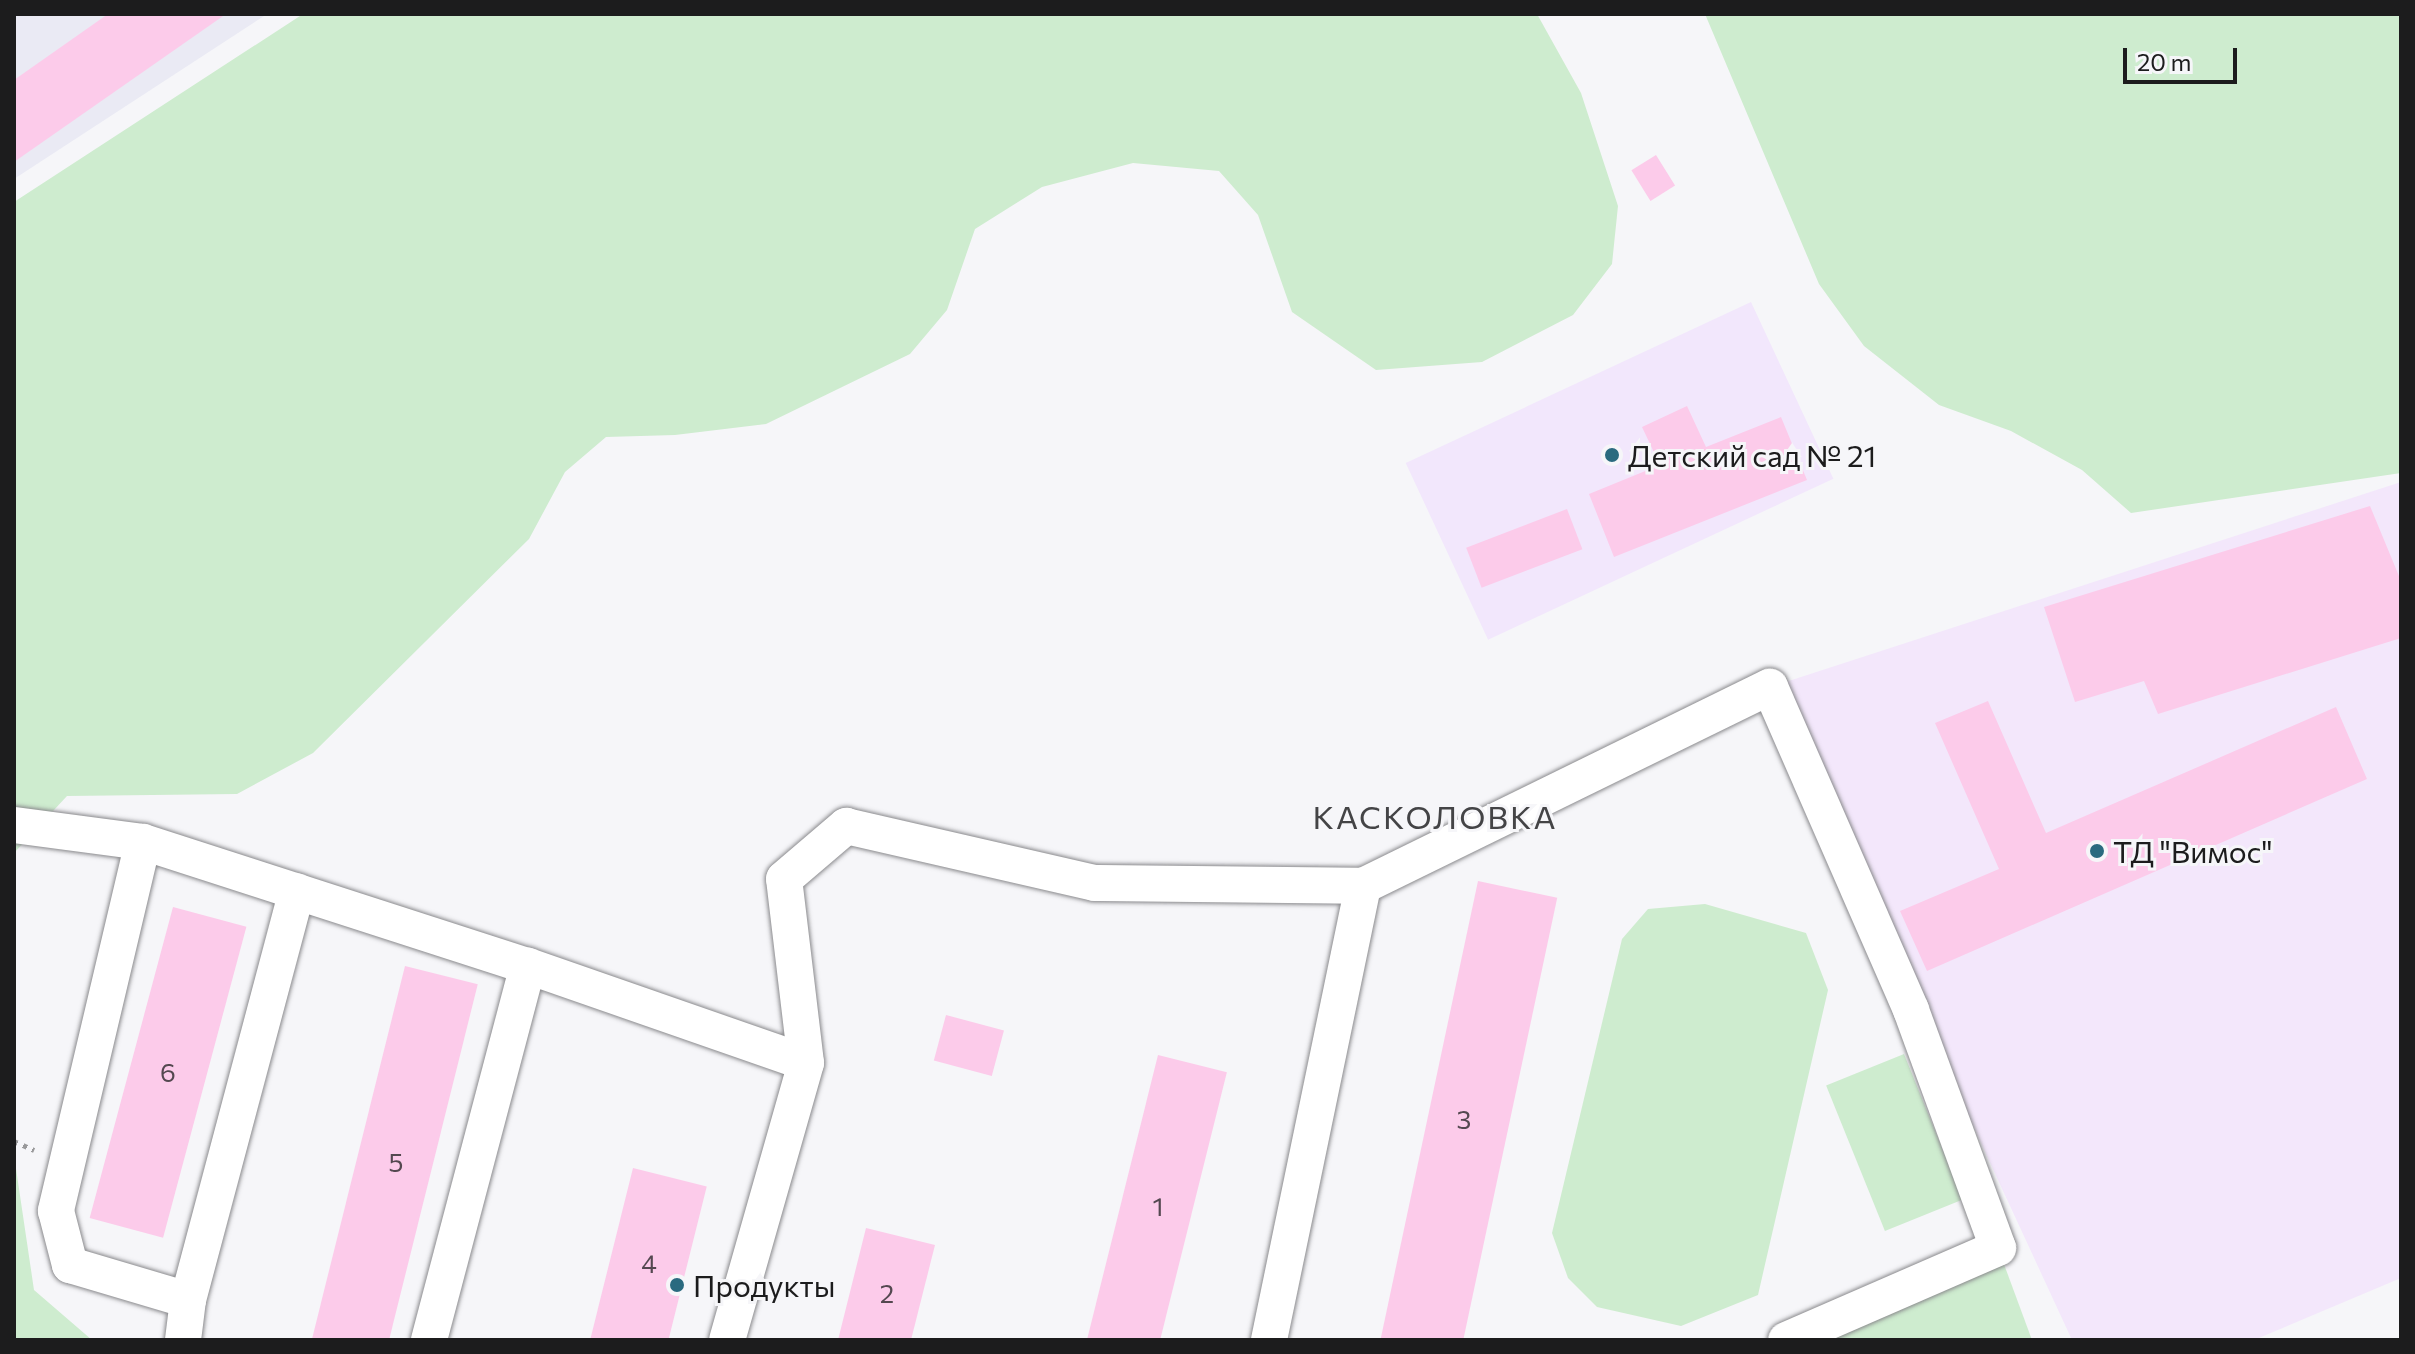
<!DOCTYPE html>
<meta charset="utf-8">
<style>
body{margin:0}
#map{position:relative;width:2415px;height:1354px;overflow:hidden;background:#f6f6f9;font-family:Commissioner,sans-serif}
div>[style]{position:absolute}
[style*='--x']{left:calc(var(--x)*1px);top:calc(var(--y)*1px);width:calc(var(--w)*1px);rotate:calc(var(--a)*1deg)}
.commercial>*{inset:0;background:#f3e7fb}
.built>*{inset:0;background:#eaeaf4}
.education>*{inset:0;background:#f2e7fc;transform-origin:0 0}
.green>*{inset:0;background:#ceeccf;transform-origin:0 0}
.building>*{inset:0;background:#fccbea;transform-origin:0 0}
.path>*{height:5px;margin-top:-2.5px;transform-origin:0;background:repeating-linear-gradient(90deg,#99999b 0 4px,transparent 0 10px)}
.roads{filter:drop-shadow(0 0 2px #8a8a8d) drop-shadow(0 0 2px #8a8a8d)}
.minor>*{height:36px;margin:-18px;padding:0 18px;transform-origin:18px;border-radius:18px;background:#fff}
.dots>*{width:22px;height:22px;translate:-50% -50%;box-sizing:border-box;border:4px solid #f6f6f9;border-radius:50%}
span{translate:-50% -50%;white-space:nowrap;text-align:center;line-height:1.15;-webkit-text-stroke:6px #f6f6f9;paint-order:stroke}
.number-label{font-size:26px;color:#544850}
.number-label span{-webkit-text-stroke-width:0}
.poi-label{font-size:30px;color:#1c1c1d}
.left{translate:0 -50%;text-align:left}
.neighbourhood-label{font-size:32px;color:#444446;letter-spacing:2px}
.frame{position:absolute;inset:0;border:16px solid #1c1c1d;pointer-events:none}
.scale{position:absolute;left:2123px;top:48px;width:114px;height:36px;box-sizing:border-box;border:4px solid #1c1c1d;border-top:0;padding-left:10px;font-size:24px;line-height:28px;white-space:nowrap;color:#1c1c1d;-webkit-text-stroke:6px #f6f6f9;paint-order:stroke}
</style>
<div id="map">
<div class="commercial">
<i style="clip-path:polygon(2401px 482px,2401px 1278px,2254px 1340px,2072px 1340px,1770px 687px)"></i>
</div>
<div class="built">
<i style="clip-path:polygon(14px 14px,267px 14px,14px 179px)"></i>
</div>
<div class="education">
<i style="left:1751px;top:302px;width:195px;height:381px;rotate:65deg"></i>
</div>
<div class="green">
<i style="clip-path:polygon(303px 14px,1537px 14px,1581px 93px,1618px 206px,1612px 264px,1573px 315px,1482px 362px,1376px 370px,1292px 312px,1258px 215px,1219px 171px,1133px 163px,1042px 187px,975px 229px,947px 310px,910px 354px,766px 424px,675px 435px,606px 437px,565px 472px,529px 539px,313px 753px,237px 794px,67px 796px,14px 853px,14px 202px)"></i>
<i style="clip-path:polygon(1705px 14px,2401px 14px,2401px 473px,2131px 513px,2082px 470px,2011px 431px,1939px 405px,1864px 346px,1819px 284px)"></i>
<i style="clip-path:polygon(1705px 904px,1806px 933px,1828px 990px,1758px 1295px,1681px 1326px,1597px 1307px,1568px 1278px,1552px 1233px,1622px 939px,1648px 909px)"></i>
<i style="left:1904px;top:1054px;width:157px;height:84px;rotate:68deg"></i>
<i style="clip-path:polygon(14px 1155px,34px 1290px,92px 1340px,14px 1340px)"></i>
<i style="clip-path:polygon(1998px 1248px,2032px 1340px,1807px 1340px)"></i>
</div>
<div class="building">
<i style="clip-path:polygon(108px 14px,226px 14px,14px 162px,14px 80px)"></i>
<i style="left:1656px;top:155px;width:36px;height:29px;rotate:58deg"></i>
<i style="clip-path:polygon(1687px 406px,1706px 447px,1781px 417px,1807px 480px,1614px 557px,1589px 494px,1660px 465px,1642px 427px)"></i>
<i style="clip-path:polygon(2370px 506px,2401px 581px,2401px 638px,2158px 714px,2144px 681px,2075px 702px,2044px 607px)"></i>
<i style="left:1567px;top:509px;width:43px;height:108px;rotate:69deg"></i>
<i style="clip-path:polygon(1988px 701px,2046px 833px,2336px 707px,2367px 779px,1927px 971px,1900px 911px,1999px 869px,1935px 723px)"></i>
<i style="left:1478px;top:881px;width:81px;height:471px;rotate:12deg"></i>
<i style="left:173px;top:907px;width:76px;height:322px;rotate:15deg"></i>
<i style="left:405px;top:966px;width:75px;height:385px;rotate:14deg"></i>
<i style="left:946px;top:1015px;width:60px;height:47px;rotate:15deg"></i>
<i style="left:1158px;top:1055px;width:71px;height:293px;rotate:14deg"></i>
<i style="left:633px;top:1168px;width:76px;height:177px;rotate:14deg"></i>
<i style="clip-path:polygon(866px 1228px,935px 1245px,911px 1340px,838px 1340px)"></i>
</div>
<div class="path">
<i style="--x:14;--y:1141;--w:22;--a:24"></i>
</div>
<div class="roads">
<div class="minor">
<i style="--x:14;--y:825;--w:130;--a:7.5"></i>
<i style="--x:143;--y:842;--w:404;--a:17.9"></i>
<i style="--x:528;--y:966;--w:294;--a:19.2"></i>
<i style="--x:806;--y:1063;--w:288;--a:105.9"></i>
<i style="--x:143;--y:842;--w:379;--a:103.3"></i>
<i style="--x:56;--y:1211;--w:56;--a:75.5"></i>
<i style="--x:70;--y:1265;--w:123;--a:16.5"></i>
<i style="--x:806;--y:1063;--w:185;--a:-96.8"></i>
<i style="--x:784;--y:879;--w:82;--a:-40.5"></i>
<i style="--x:846;--y:826;--w:255;--a:12.9"></i>
<i style="--x:1095;--y:883;--w:268;--a:0.6"></i>
<i style="--x:1363;--y:886;--w:453;--a:-26.1"></i>
<i style="--x:1770;--y:687;--w:352;--a:66.4"></i>
<i style="--x:1911;--y:1010;--w:253;--a:69.9"></i>
<i style="--x:1998;--y:1248;--w:231;--a:156.5"></i>
<i style="--x:183;--y:1340;--w:40;--a:-82.9"></i>
<i style="--x:188;--y:1300;--w:423;--a:-75.1"></i>
<i style="--x:429;--y:1340;--w:387;--a:-75.2"></i>
<i style="--x:1269;--y:1340;--w:464;--a:-78.3"></i>
</div>
</div>
<div class="dots">
<i style="left:1612px;top:455px;background:#2a6a7f"></i>
<i style="left:2097px;top:851px;background:#2a6a7f"></i>
<i style="left:677px;top:1285px;background:#2a6a7f"></i>
</div>
<div class="number-label">
<span style="left:168px;top:1072px">6</span>
<span style="left:1464px;top:1119px">3</span>
<span style="left:396px;top:1162px">5</span>
<span style="left:1158px;top:1206px">1</span>
<span style="left:649px;top:1263px">4</span>
<span style="left:887px;top:1293px">2</span>
</div>
<div class="poi-label">
<span class="left" style="left:1628px;top:455px">Детский сад № 21</span>
<span class="left" style="left:2113px;top:851px">ТД "Вимос"</span>
<span class="left" style="left:693px;top:1285px">Продукты</span>
</div>
<div class="neighbourhood-label">
<span style="left:1435px;top:816px">КАСКОЛОВКА</span>
</div>
<div class="frame"></div>
<div class="scale">20 m</div>
</div>
